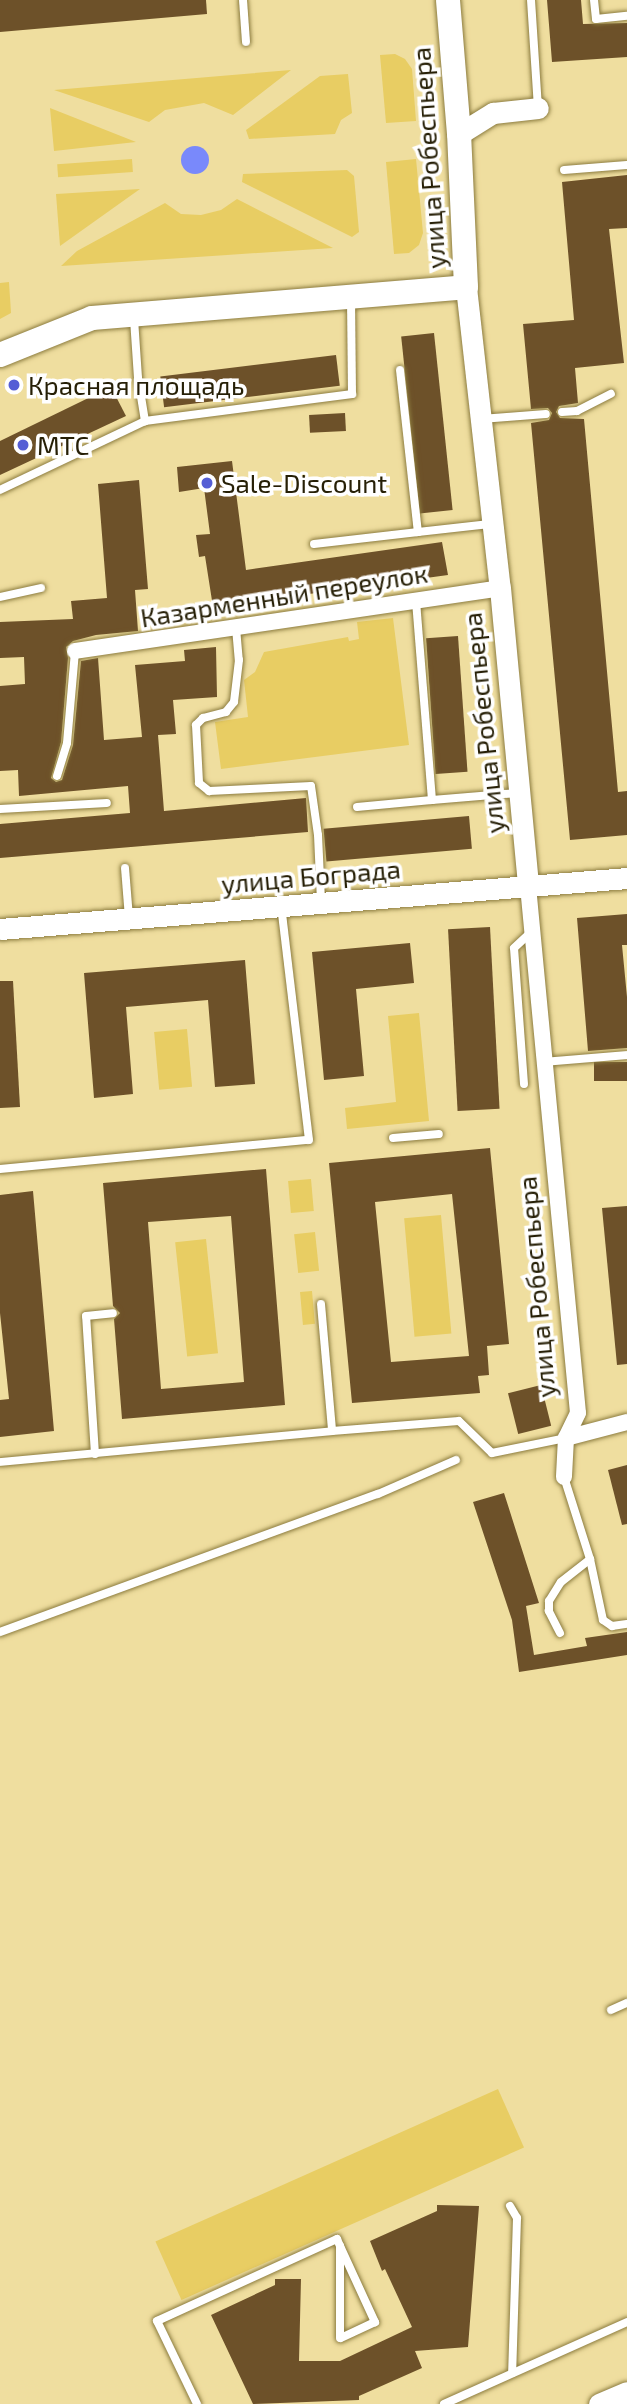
<!DOCTYPE html>
<meta charset="utf-8">
<style>
body{margin:0}
#map{position:relative;width:627px;height:2404px;overflow:hidden;background:#efde9f;font-family:"Exo 2",sans-serif}
div>[style]{position:absolute}
[style*='--x']{left:calc(var(--x)*1px);top:calc(var(--y)*1px);width:calc(var(--w)*1px);rotate:calc(var(--a)*1deg)}
.green>*{inset:0;background:#e8cd63;transform-origin:0 0}
.water>*{inset:0;background:#7989fb}
.round{border-radius:50%}
.building>*{inset:0;background:#6d5129;transform-origin:0 0}
.roads{filter:drop-shadow(0 0 2px #8c7c3f) drop-shadow(0 0 2px #8c7c3f)}
.lane>*{height:8px;margin:-4px;padding:0 4px;transform-origin:4px;border-radius:4px;background:#fff}
.street>*{height:16px;margin:-8px;padding:0 8px;transform-origin:8px;border-radius:8px;background:#fff}
.secondary>*{height:21px;margin:-10.5px;padding:0 10.5px;transform-origin:10.5px;border-radius:10.5px;background:#fff}
.primary>*{height:24px;margin:-12px;padding:0 12px;transform-origin:12px;border-radius:12px;background:#fff}
.dots>*{width:19px;height:19px;translate:-50% -50%;box-sizing:border-box;border:4px solid #fff;border-radius:50%}
span{translate:-50% -50%;white-space:nowrap;text-align:center;line-height:1.15;-webkit-text-stroke:7px #fff;paint-order:stroke}
.street-label{font-size:26px;color:#261f06}
.poi-label{font-size:26px;color:#261f06}
.left{translate:0 -50%;text-align:left}
</style>
<div id="map">
<div class="green">
<i style="clip-path:polygon(395px 54px,405px 59px,412px 69px,416px 121px,386px 123px,380px 55px)"></i>
<i style="clip-path:polygon(291px 70px,233px 115px,204px 103px,165px 110px,149px 122px,54px 90px)"></i>
<i style="clip-path:polygon(348px 74px,352px 113px,341px 120px,335px 134px,249px 139px,246px 130px,320px 76px)"></i>
<i style="clip-path:polygon(50px 108px,136px 142px,54px 151px)"></i>
<i style="left:132px;top:159px;width:13px;height:75px;rotate:86deg"></i>
<i style="clip-path:polygon(416px 159px,423px 233px,419px 245px,409px 253px,394px 254px,386px 162px)"></i>
<i style="clip-path:polygon(347px 170px,354px 176px,359px 232px,352px 237px,242px 182px,243px 174px)"></i>
<i style="clip-path:polygon(140px 189px,60px 246px,56px 194px)"></i>
<i style="clip-path:polygon(237px 199px,333px 248px,61px 266px,77px 251px,165px 203px,181px 214px,201px 215px,221px 210px)"></i>
<i style="clip-path:polygon(9px 282px,11px 313px,0 319px,0 283px)"></i>
<i style="clip-path:polygon(393px 618px,409px 745px,221px 769px,215px 722px,248px 717px,244px 680px,255px 672px,264px 652px,348px 637px,349px 641px,359px 639px,357px 622px)"></i>
<i style="clip-path:polygon(419px 1013px,429px 1121px,347px 1129px,345px 1108px,396px 1102px,388px 1016px)"></i>
<i style="left:187px;top:1029px;width:58px;height:33px;rotate:85deg"></i>
<i style="left:311px;top:1179px;width:32px;height:23px;rotate:85deg"></i>
<i style="left:441px;top:1215px;width:119px;height:37px;rotate:85deg"></i>
<i style="left:315px;top:1232px;width:39px;height:21px;rotate:84deg"></i>
<i style="left:206px;top:1239px;width:115px;height:31px;rotate:84deg"></i>
<i style="left:312px;top:1291px;width:33px;height:12px;rotate:85deg"></i>
<i style="left:498px;top:2089px;width:64px;height:375px;rotate:66deg"></i>
</div>
<div class="water">
<i class="round" style="left:181px;top:146px;width:28px;height:28px"></i>
</div>
<div class="building">
<i style="clip-path:polygon(0 0,206px 0,207px 14px,0 32px)"></i>
<i style="clip-path:polygon(547px 0,581px 0,583px 24px,627px 23px,627px 57px,552px 62px)"></i>
<i style="clip-path:polygon(627px 175px,627px 228px,609px 229px,624px 363px,575px 368px,578px 403px,559px 406px,556px 412px,560px 418px,584px 419px,618px 792px,627px 791px,627px 835px,570px 840px,531px 423px,549px 420px,552px 413px,548px 408px,531px 409px,523px 324px,574px 320px,562px 182px)"></i>
<i style="left:434px;top:333px;width:178px;height:33px;rotate:84deg"></i>
<i style="left:336px;top:355px;width:31px;height:177px;rotate:83deg"></i>
<i style="clip-path:polygon(111px 387px,126px 416px,0 475px,0 441px)"></i>
<i style="left:345px;top:413px;width:18px;height:36px;rotate:87deg"></i>
<i style="clip-path:polygon(232px 461px,246px 570px,442px 542px,448px 575px,213px 607px,205px 556px,199px 557px,196px 535px,210px 534px,204px 488px,179px 492px,177px 467px)"></i>
<i style="clip-path:polygon(139px 480px,148px 589px,135px 590px,138px 631px,96px 635px,73px 641px,66px 647px,68px 658px,61px 742px,51px 778px,56px 782px,62px 780px,73px 745px,81px 661px,98px 658px,104px 740px,142px 737px,135px 665px,185px 661px,184px 650px,216px 647px,217px 697px,173px 700px,176px 734px,158px 735px,164px 811px,306px 798px,308px 832px,0 858px,0 824px,130px 813px,128px 786px,19px 796px,18px 770px,0 771px,0 686px,25px 684px,24px 657px,0 658px,0 622px,73px 619px,71px 601px,107px 598px,98px 484px)"></i>
<i style="left:458px;top:636px;width:136px;height:32px;rotate:86deg"></i>
<i style="left:469px;top:816px;width:33px;height:146px;rotate:85deg"></i>
<i style="clip-path:polygon(627px 914px,627px 945px,622px 945px,627px 997px,627px 1048px,588px 1051px,577px 918px)"></i>
<i style="left:490px;top:927px;width:182px;height:42px;rotate:87deg"></i>
<i style="clip-path:polygon(410px 943px,414px 983px,356px 989px,364px 1076px,324px 1080px,312px 952px)"></i>
<i style="clip-path:polygon(245px 960px,255px 1084px,215px 1087px,208px 1000px,126px 1007px,133px 1094px,94px 1098px,84px 973px)"></i>
<i style="clip-path:polygon(0 981px,13px 981px,20px 1107px,0 1108px)"></i>
<i style="left:627px;top:1062px;width:19px;height:33px;rotate:90deg"></i>
<i style="clip-path:polygon(evenodd,490px 1148px,509px 1344px,487px 1346px,489px 1375px,478px 1376px,480px 1393px,352px 1403px,329px 1163px,490px 1148px,452px 1194px,469px 1356px,391px 1362px,375px 1202px,452px 1194px)"></i>
<i style="clip-path:polygon(evenodd,266px 1169px,285px 1405px,122px 1419px,114px 1319px,120px 1313px,113px 1306px,103px 1183px,266px 1169px,231px 1216px,244px 1382px,161px 1389px,148px 1222px,231px 1216px)"></i>
<i style="clip-path:polygon(33px 1191px,54px 1431px,0 1437px,0 1400px,9px 1399px,0 1313px,0 1195px)"></i>
<i style="clip-path:polygon(627px 1206px,627px 1364px,617px 1365px,602px 1208px)"></i>
<i style="left:541px;top:1385px;width:42px;height:34px;rotate:76deg"></i>
<i style="clip-path:polygon(627px 1465px,627px 1524px,622px 1525px,608px 1470px)"></i>
<i style="clip-path:polygon(504px 1493px,539px 1603px,526px 1606px,534px 1655px,587px 1646px,585px 1638px,627px 1632px,627px 1655px,519px 1672px,512px 1620px,473px 1502px)"></i>
<i style="clip-path:polygon(437px 2205px,479px 2206px,468px 2347px,415px 2351px,422px 2368px,359px 2396px,359px 2400px,253px 2404px,211px 2315px,275px 2285px,275px 2279px,301px 2279px,299px 2361px,340px 2361px,412px 2327px,385px 2269px,382px 2271px,370px 2241px,437px 2211px)"></i>
</div>
<div class="roads">
<div class="lane">
<i style="--x:243;--y:0;--w:42;--a:85.9"></i>
<i style="--x:531;--y:0;--w:108;--a:86.3"></i>
<i style="--x:594;--y:0;--w:19;--a:84"></i>
<i style="--x:596;--y:19;--w:31;--a:-6"></i>
<i style="--x:564;--y:170;--w:63;--a:-4.5"></i>
<i style="--x:134;--y:319;--w:59;--a:86.1"></i>
<i style="--x:138;--y:378;--w:44;--a:80.8"></i>
<i style="--x:400;--y:370;--w:163;--a:83.7"></i>
<i style="--x:418;--y:532;--w:72;--a:-6.3"></i>
<i style="--x:562;--y:412;--w:15;--a:-4"></i>
<i style="--x:577;--y:411;--w:38;--a:-27"></i>
<i style="--x:481;--y:419;--w:65;--a:-4.4"></i>
<i style="--x:0;--y:490;--w:161;--a:-25.4"></i>
<i style="--x:145;--y:421;--w:209;--a:-7.4"></i>
<i style="--x:352;--y:394;--w:95;--a:-90.6"></i>
<i style="--x:314;--y:544;--w:105;--a:-6.6"></i>
<i style="--x:0;--y:597;--w:42;--a:-12.4"></i>
<i style="--x:236;--y:628;--w:32;--a:85"></i>
<i style="--x:239;--y:660;--w:42;--a:96.8"></i>
<i style="--x:234;--y:702;--w:13;--a:129"></i>
<i style="--x:226;--y:712;--w:24;--a:165"></i>
<i style="--x:203;--y:718;--w:10;--a:135"></i>
<i style="--x:196;--y:725;--w:58;--a:87"></i>
<i style="--x:199;--y:783;--w:13;--a:39"></i>
<i style="--x:209;--y:791;--w:102;--a:-2.8"></i>
<i style="--x:311;--y:786;--w:49;--a:81.9"></i>
<i style="--x:318;--y:835;--w:67;--a:87.4"></i>
<i style="--x:57;--y:776;--w:34;--a:-73"></i>
<i style="--x:67;--y:743;--w:92;--a:-85"></i>
<i style="--x:432;--y:800;--w:86;--a:-4.7"></i>
<i style="--x:357;--y:807;--w:75;--a:-5.3"></i>
<i style="--x:432;--y:800;--w:201;--a:-94.6"></i>
<i style="--x:0;--y:809;--w:107;--a:-3.2"></i>
<i style="--x:125;--y:868;--w:50;--a:85.4"></i>
<i style="--x:544;--y:1062;--w:83;--a:-4.8"></i>
<i style="--x:524;--y:1084;--w:136;--a:-94.2"></i>
<i style="--x:514;--y:948;--w:25;--a:-43"></i>
<i style="--x:393;--y:1138;--w:46;--a:-5"></i>
<i style="--x:0;--y:1169;--w:310;--a:-5.4"></i>
<i style="--x:309;--y:1140;--w:236;--a:-96.8"></i>
<i style="--x:321;--y:1304;--w:127;--a:85"></i>
<i style="--x:332;--y:1431;--w:127;--a:-4.5"></i>
<i style="--x:459;--y:1421;--w:46;--a:44.1"></i>
<i style="--x:492;--y:1453;--w:76;--a:-11.5"></i>
<i style="--x:95;--y:1454;--w:138;--a:-93.7"></i>
<i style="--x:86;--y:1316;--w:27;--a:-6"></i>
<i style="--x:0;--y:1462;--w:333;--a:-5.3"></i>
<i style="--x:590;--y:1559;--w:62;--a:78"></i>
<i style="--x:603;--y:1620;--w:11;--a:34"></i>
<i style="--x:612;--y:1626;--w:15;--a:-8"></i>
<i style="--x:0;--y:1632;--w:402;--a:-20.1"></i>
<i style="--x:378;--y:1494;--w:85;--a:-23.6"></i>
<i style="--x:560;--y:1633;--w:25;--a:-117"></i>
<i style="--x:549;--y:1611;--w:10;--a:-90"></i>
<i style="--x:549;--y:1601;--w:22;--a:-58"></i>
<i style="--x:561;--y:1582;--w:37;--a:-38"></i>
<i style="--x:590;--y:1559;--w:86;--a:-107.6"></i>
<i style="--x:611;--y:2010;--w:17;--a:-24"></i>
<i style="--x:510;--y:2206;--w:14;--a:60"></i>
<i style="--x:517;--y:2218;--w:155;--a:91.8"></i>
<i style="--x:197;--y:2404;--w:92;--a:-115.7"></i>
<i style="--x:157;--y:2321;--w:198;--a:-24.5"></i>
<i style="--x:337;--y:2239;--w:8;--a:67"></i>
<i style="--x:340;--y:2246;--w:84;--a:65.3"></i>
<i style="--x:375;--y:2322;--w:38;--a:155"></i>
<i style="--x:340;--y:2338;--w:92;--a:-90"></i>
<i style="--x:444;--y:2404;--w:201;--a:-24.1"></i>
</div>
<div class="street">
<i style="--x:75;--y:651;--w:430;--a:-8.4"></i>
<i style="--x:528;--y:886;--w:529;--a:84.58"></i>
<i style="--x:578;--y:1413;--w:28;--a:116"></i>
<i style="--x:566;--y:1438;--w:39;--a:93"></i>
<i style="--x:566;--y:1438;--w:63;--a:-14.7"></i>
</div>
<div class="secondary">
<i style="--x:459;--y:134;--w:40;--a:-32"></i>
<i style="--x:493;--y:113;--w:45;--a:-6.3"></i>
<i style="--x:466;--y:287;--w:303;--a:83.6"></i>
<i style="--x:500;--y:588;--w:299;--a:84.6"></i>
<i style="--x:0;--y:929;--w:629;--a:-4.65"></i>
<i style="--x:599;--y:2404;--w:30;--a:-23"></i>
</div>
<div class="primary">
<i style="--x:0;--y:355;--w:99;--a:-21.9"></i>
<i style="--x:92;--y:318;--w:375;--a:-4.7"></i>
<i style="--x:466;--y:287;--w:153;--a:-92.6"></i>
<i style="--x:459;--y:134;--w:134;--a:-94.7"></i>
</div>
</div>
<div class="dots">
<i style="left:14px;top:385px;background:#555ed5"></i>
<i style="left:23px;top:445px;background:#555ed5"></i>
<i style="left:207px;top:483px;background:#555ed5"></i>
</div>
<div class="street-label">
<span style="left:428px;top:158px;rotate:-94deg">улица Робеспьера</span>
<span style="left:284px;top:595px;rotate:-9deg">Казарменный переулок</span>
<span style="left:483px;top:723px;rotate:-96deg">улица Робеспьера</span>
<span style="left:311px;top:876px;rotate:-5deg">улица Бограда</span>
<span style="left:536px;top:1287px;rotate:-95deg">улица Робеспьера</span>
</div>
<div class="poi-label">
<span class="left" style="left:28px;top:385px">Красная площадь</span>
<span class="left" style="left:37px;top:445px">МТС</span>
<span class="left" style="left:221px;top:483px">Sale-Discount</span>
</div>
</div>
